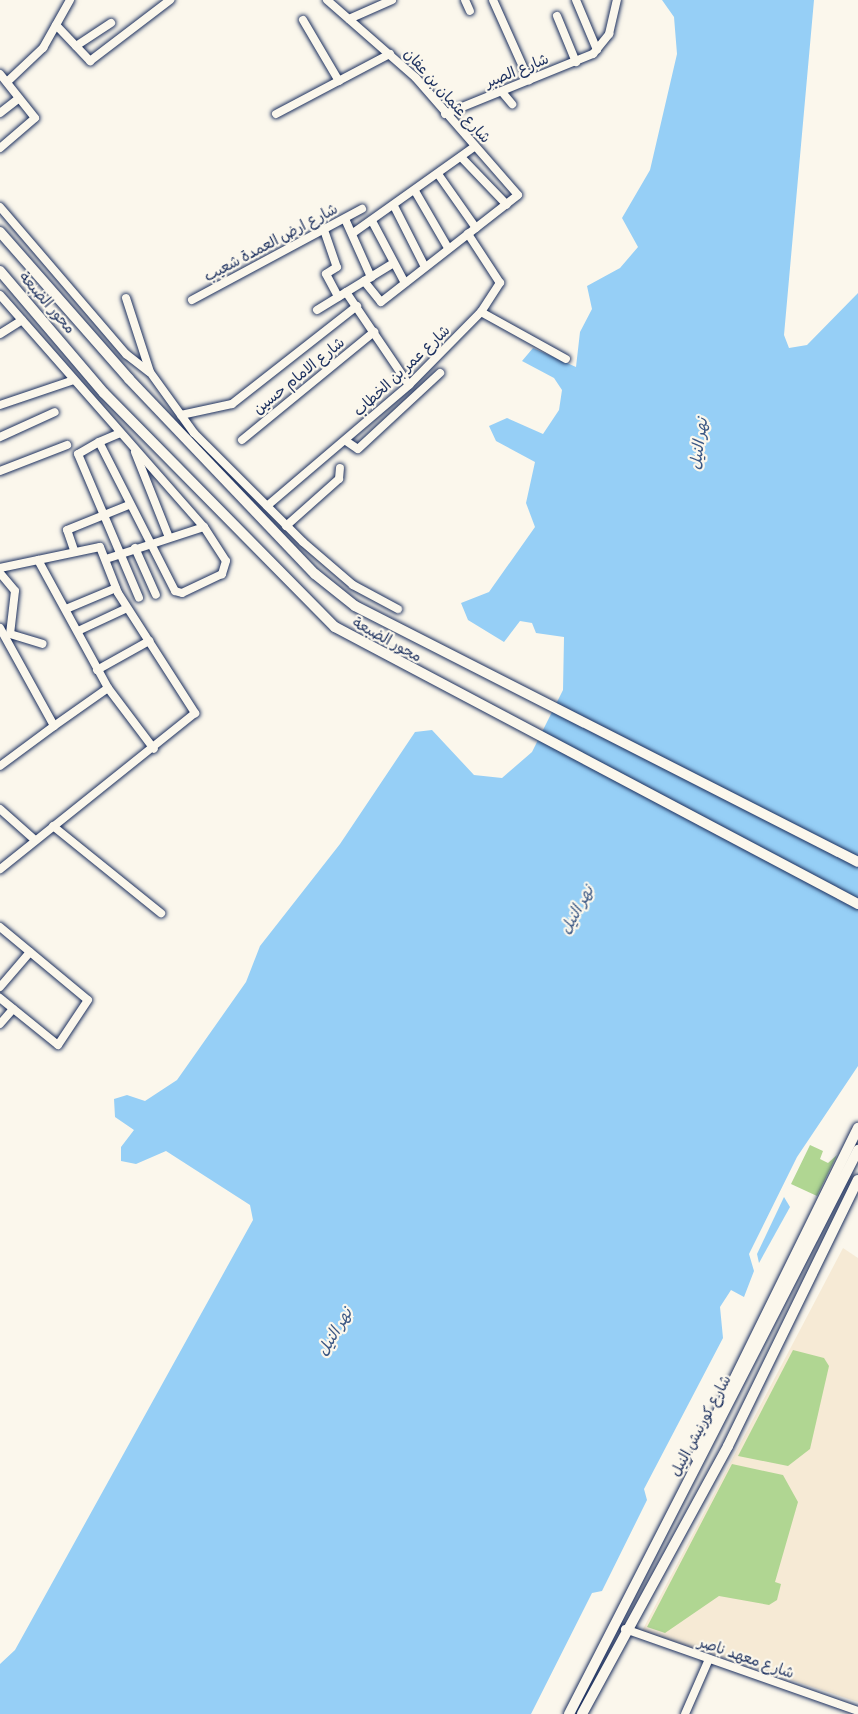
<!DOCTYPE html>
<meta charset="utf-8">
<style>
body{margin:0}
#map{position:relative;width:858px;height:1714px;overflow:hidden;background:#fbf7ec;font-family:Pangolin,"Playpen Sans Arabic",sans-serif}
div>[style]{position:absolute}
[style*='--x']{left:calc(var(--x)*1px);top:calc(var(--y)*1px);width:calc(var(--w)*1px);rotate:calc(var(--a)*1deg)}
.built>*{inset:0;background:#f6ead5}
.green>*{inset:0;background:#b0d692}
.water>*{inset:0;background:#96cff6}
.roads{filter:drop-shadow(0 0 2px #1b2f5e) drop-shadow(0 0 2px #1b2f5e)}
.minor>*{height:8px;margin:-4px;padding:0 4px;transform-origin:4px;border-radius:4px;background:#fbf7ec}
.highway>*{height:10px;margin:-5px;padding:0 5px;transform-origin:5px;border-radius:5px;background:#fbf7ec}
span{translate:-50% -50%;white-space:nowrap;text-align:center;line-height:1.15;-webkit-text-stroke:4.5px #fbf7ec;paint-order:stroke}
.street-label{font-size:15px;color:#1b2f5e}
.water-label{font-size:16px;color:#3a5784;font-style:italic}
</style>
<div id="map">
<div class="built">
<i style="clip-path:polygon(843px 1248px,858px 1258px,858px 1702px,642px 1631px)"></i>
</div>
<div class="green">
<i style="clip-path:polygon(810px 1145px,823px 1151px,820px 1159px,828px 1163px,837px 1155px,817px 1196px,791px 1184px)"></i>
<i style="clip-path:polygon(793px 1350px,824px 1358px,829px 1366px,810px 1449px,788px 1466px,738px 1456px)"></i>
<i style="clip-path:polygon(732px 1464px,783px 1475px,798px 1502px,775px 1582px,781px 1584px,777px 1600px,769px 1605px,719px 1596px,665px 1633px,647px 1627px)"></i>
</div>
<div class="water">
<i style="clip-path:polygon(662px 0,814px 0,784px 335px,789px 348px,807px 345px,858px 293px,858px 1066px,797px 1157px,749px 1254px,754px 1271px,744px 1297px,731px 1290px,720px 1307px,723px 1338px,644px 1489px,647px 1500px,602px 1591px,592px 1593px,531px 1714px,0 1714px,0 1664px,15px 1650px,253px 1220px,250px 1205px,166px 1151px,136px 1164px,121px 1161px,121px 1147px,134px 1130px,115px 1117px,114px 1099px,127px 1095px,145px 1101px,177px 1080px,246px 982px,260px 946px,340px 844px,415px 732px,432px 730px,474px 775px,502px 778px,532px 752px,563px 690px,564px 637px,536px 633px,532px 623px,520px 621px,504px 642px,468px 620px,461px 603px,489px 592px,535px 527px,526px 503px,535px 462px,496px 441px,489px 426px,507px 418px,543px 434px,559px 410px,562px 390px,554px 378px,522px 361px,533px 348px,576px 367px,580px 332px,592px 309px,587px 286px,620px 268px,638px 247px,622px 218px,650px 170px,677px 54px,674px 17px)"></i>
<i style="clip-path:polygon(784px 1197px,790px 1207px,759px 1263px,757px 1254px)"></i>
</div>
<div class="roads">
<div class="minor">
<i style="--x:327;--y:0;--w:118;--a:41.2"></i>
<i style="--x:416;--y:78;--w:155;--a:48.9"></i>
<i style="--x:518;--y:195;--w:174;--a:142"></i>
<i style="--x:381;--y:302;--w:27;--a:-129"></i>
<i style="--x:465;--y:0;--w:12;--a:66"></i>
<i style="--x:493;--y:0;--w:88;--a:65.8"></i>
<i style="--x:576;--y:0;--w:54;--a:67.2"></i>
<i style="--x:557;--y:16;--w:50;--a:67.6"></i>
<i style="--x:349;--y:19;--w:47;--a:-23.8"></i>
<i style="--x:303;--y:20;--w:71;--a:59.5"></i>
<i style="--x:56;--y:25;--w:50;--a:46.6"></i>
<i style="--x:90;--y:61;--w:101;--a:-37.3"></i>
<i style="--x:76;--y:46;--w:42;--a:-33.3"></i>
<i style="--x:0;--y:74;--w:56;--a:51.5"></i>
<i style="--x:35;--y:118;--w:46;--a:139.4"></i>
<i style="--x:7;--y:82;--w:50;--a:-43.4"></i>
<i style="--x:43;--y:48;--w:55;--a:-60.6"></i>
<i style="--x:502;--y:92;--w:16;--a:50"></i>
<i style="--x:0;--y:113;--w:24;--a:-38"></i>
<i style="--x:276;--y:114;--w:129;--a:-27.8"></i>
<i style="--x:445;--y:114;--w:160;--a:-22.1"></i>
<i style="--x:593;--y:54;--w:26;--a:-51"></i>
<i style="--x:609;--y:34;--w:35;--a:-77"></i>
<i style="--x:461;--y:157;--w:66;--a:46.2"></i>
<i style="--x:438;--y:174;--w:66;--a:54.9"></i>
<i style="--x:415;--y:191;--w:66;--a:59.9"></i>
<i style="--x:394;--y:206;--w:68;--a:63.1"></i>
<i style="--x:0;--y:207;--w:194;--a:49.4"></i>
<i style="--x:126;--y:354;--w:29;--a:38"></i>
<i style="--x:345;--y:219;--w:64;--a:65.9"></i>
<i style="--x:372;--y:221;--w:70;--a:62"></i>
<i style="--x:324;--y:230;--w:39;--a:71"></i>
<i style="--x:337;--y:267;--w:13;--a:148"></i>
<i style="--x:326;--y:274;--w:26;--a:62"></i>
<i style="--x:353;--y:233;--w:148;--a:-35.4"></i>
<i style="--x:346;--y:292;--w:112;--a:55.9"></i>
<i style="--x:0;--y:295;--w:309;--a:48.7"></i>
<i style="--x:204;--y:527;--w:40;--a:57.1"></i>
<i style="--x:226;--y:561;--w:14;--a:107"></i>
<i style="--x:222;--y:574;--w:44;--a:154.6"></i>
<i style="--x:182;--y:593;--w:7;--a:-164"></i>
<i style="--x:175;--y:591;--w:167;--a:-117"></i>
<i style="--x:99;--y:442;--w:21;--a:-23"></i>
<i style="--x:126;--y:298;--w:78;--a:72"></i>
<i style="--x:150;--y:372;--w:75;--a:54.2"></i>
<i style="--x:194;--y:433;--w:154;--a:45"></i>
<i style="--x:303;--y:542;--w:66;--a:40.7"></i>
<i style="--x:353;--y:585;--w:51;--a:28.1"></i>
<i style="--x:192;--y:300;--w:193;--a:-28.2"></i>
<i style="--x:317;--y:310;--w:88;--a:-31.5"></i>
<i style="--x:481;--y:312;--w:97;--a:28.9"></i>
<i style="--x:0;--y:334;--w:26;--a:-32"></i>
<i style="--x:0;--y:405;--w:78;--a:-18.7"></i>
<i style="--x:181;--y:415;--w:52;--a:-12.2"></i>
<i style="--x:232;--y:404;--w:159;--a:-38.1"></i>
<i style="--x:0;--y:437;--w:60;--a:-24.4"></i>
<i style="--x:242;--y:440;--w:171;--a:-39.3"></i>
<i style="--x:346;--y:441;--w:14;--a:34"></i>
<i style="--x:358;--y:449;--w:112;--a:-42.8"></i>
<i style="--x:99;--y:442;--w:24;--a:150"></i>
<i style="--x:78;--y:454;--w:156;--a:67"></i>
<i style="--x:135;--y:452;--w:89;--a:68.3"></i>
<i style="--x:0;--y:471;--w:72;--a:-21.2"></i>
<i style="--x:267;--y:506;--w:187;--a:-40.4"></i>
<i style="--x:409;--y:385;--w:103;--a:-45.4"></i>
<i style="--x:481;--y:312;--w:35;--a:-57"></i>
<i style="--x:500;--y:283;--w:59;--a:-123.1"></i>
<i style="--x:286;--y:526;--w:71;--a:-41.6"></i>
<i style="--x:339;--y:479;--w:11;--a:-85"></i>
<i style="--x:135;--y:548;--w:51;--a:65.9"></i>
<i style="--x:74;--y:550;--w:21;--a:-109"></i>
<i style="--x:67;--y:530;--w:67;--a:-22"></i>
<i style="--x:106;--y:559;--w:103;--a:-18.1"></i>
<i style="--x:38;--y:560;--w:146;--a:61.3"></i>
<i style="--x:108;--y:688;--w:76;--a:53"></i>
<i style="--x:0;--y:568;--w:102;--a:-11.9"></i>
<i style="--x:100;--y:547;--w:49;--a:68.6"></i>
<i style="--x:118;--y:593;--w:143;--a:57.3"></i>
<i style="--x:195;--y:713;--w:250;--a:141.3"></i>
<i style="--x:0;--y:573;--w:23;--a:50"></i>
<i style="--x:15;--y:591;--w:43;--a:96.6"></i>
<i style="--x:10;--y:634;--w:34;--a:17"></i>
<i style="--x:66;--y:609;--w:54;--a:-22.8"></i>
<i style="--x:0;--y:628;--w:112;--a:61.1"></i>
<i style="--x:54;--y:726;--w:67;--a:143.5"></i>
<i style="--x:78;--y:631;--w:54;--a:-25.1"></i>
<i style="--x:97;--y:670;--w:60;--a:-29.1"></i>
<i style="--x:54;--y:726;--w:66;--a:-35.1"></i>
<i style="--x:0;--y:809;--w:47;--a:41.5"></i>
<i style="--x:53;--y:826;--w:139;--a:38.9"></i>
<i style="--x:0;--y:927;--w:114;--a:39.7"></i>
<i style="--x:88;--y:1000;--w:54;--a:123.7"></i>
<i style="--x:58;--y:1045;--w:75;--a:-141"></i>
<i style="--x:0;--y:987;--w:46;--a:-49.4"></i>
<i style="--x:0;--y:1024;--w:20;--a:-49"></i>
<i style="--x:625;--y:1629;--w:247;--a:19.4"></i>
<i style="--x:685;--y:1714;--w:60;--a:-66.4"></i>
</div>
<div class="highway">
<i style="--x:0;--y:232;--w:196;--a:48.7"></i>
<i style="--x:129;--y:379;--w:269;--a:46.4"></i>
<i style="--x:315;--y:574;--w:51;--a:38.7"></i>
<i style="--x:355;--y:606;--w:564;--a:26.97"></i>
<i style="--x:0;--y:271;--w:160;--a:49.6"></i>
<i style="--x:104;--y:393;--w:329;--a:45.4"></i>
<i style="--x:335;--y:627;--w:592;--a:27.91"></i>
<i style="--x:696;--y:1457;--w:367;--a:-63.8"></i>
<i style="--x:569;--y:1714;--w:634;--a:-62.87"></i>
<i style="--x:582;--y:1714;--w:305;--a:-61.4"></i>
<i style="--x:728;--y:1446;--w:296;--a:-64"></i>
</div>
</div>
<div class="street-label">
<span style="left:517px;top:71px;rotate:-22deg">شارع الصبر</span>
<span style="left:447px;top:96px;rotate:48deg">شارع عثمان بن عفان</span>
<span style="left:271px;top:243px;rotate:-28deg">شارع ارض العمدة شعيب</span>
<span style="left:47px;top:303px;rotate:49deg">محور الضبعة</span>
<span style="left:402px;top:371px;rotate:-43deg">شارع عمر بن الخطاب</span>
<span style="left:299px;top:376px;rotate:-39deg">شارع الامام حسين</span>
<span style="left:387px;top:640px;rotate:29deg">محور الضبعة</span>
<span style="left:701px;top:1426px;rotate:-62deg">شارع كورنيش النيل</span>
<span style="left:746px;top:1658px;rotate:19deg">شارع معهد ناصر</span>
</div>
<div class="water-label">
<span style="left:699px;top:444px;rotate:-82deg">نهر النيل</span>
<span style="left:577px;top:910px;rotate:-61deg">نهر النيل</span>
<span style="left:335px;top:1332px;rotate:-59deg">نهر النيل</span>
</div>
</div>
